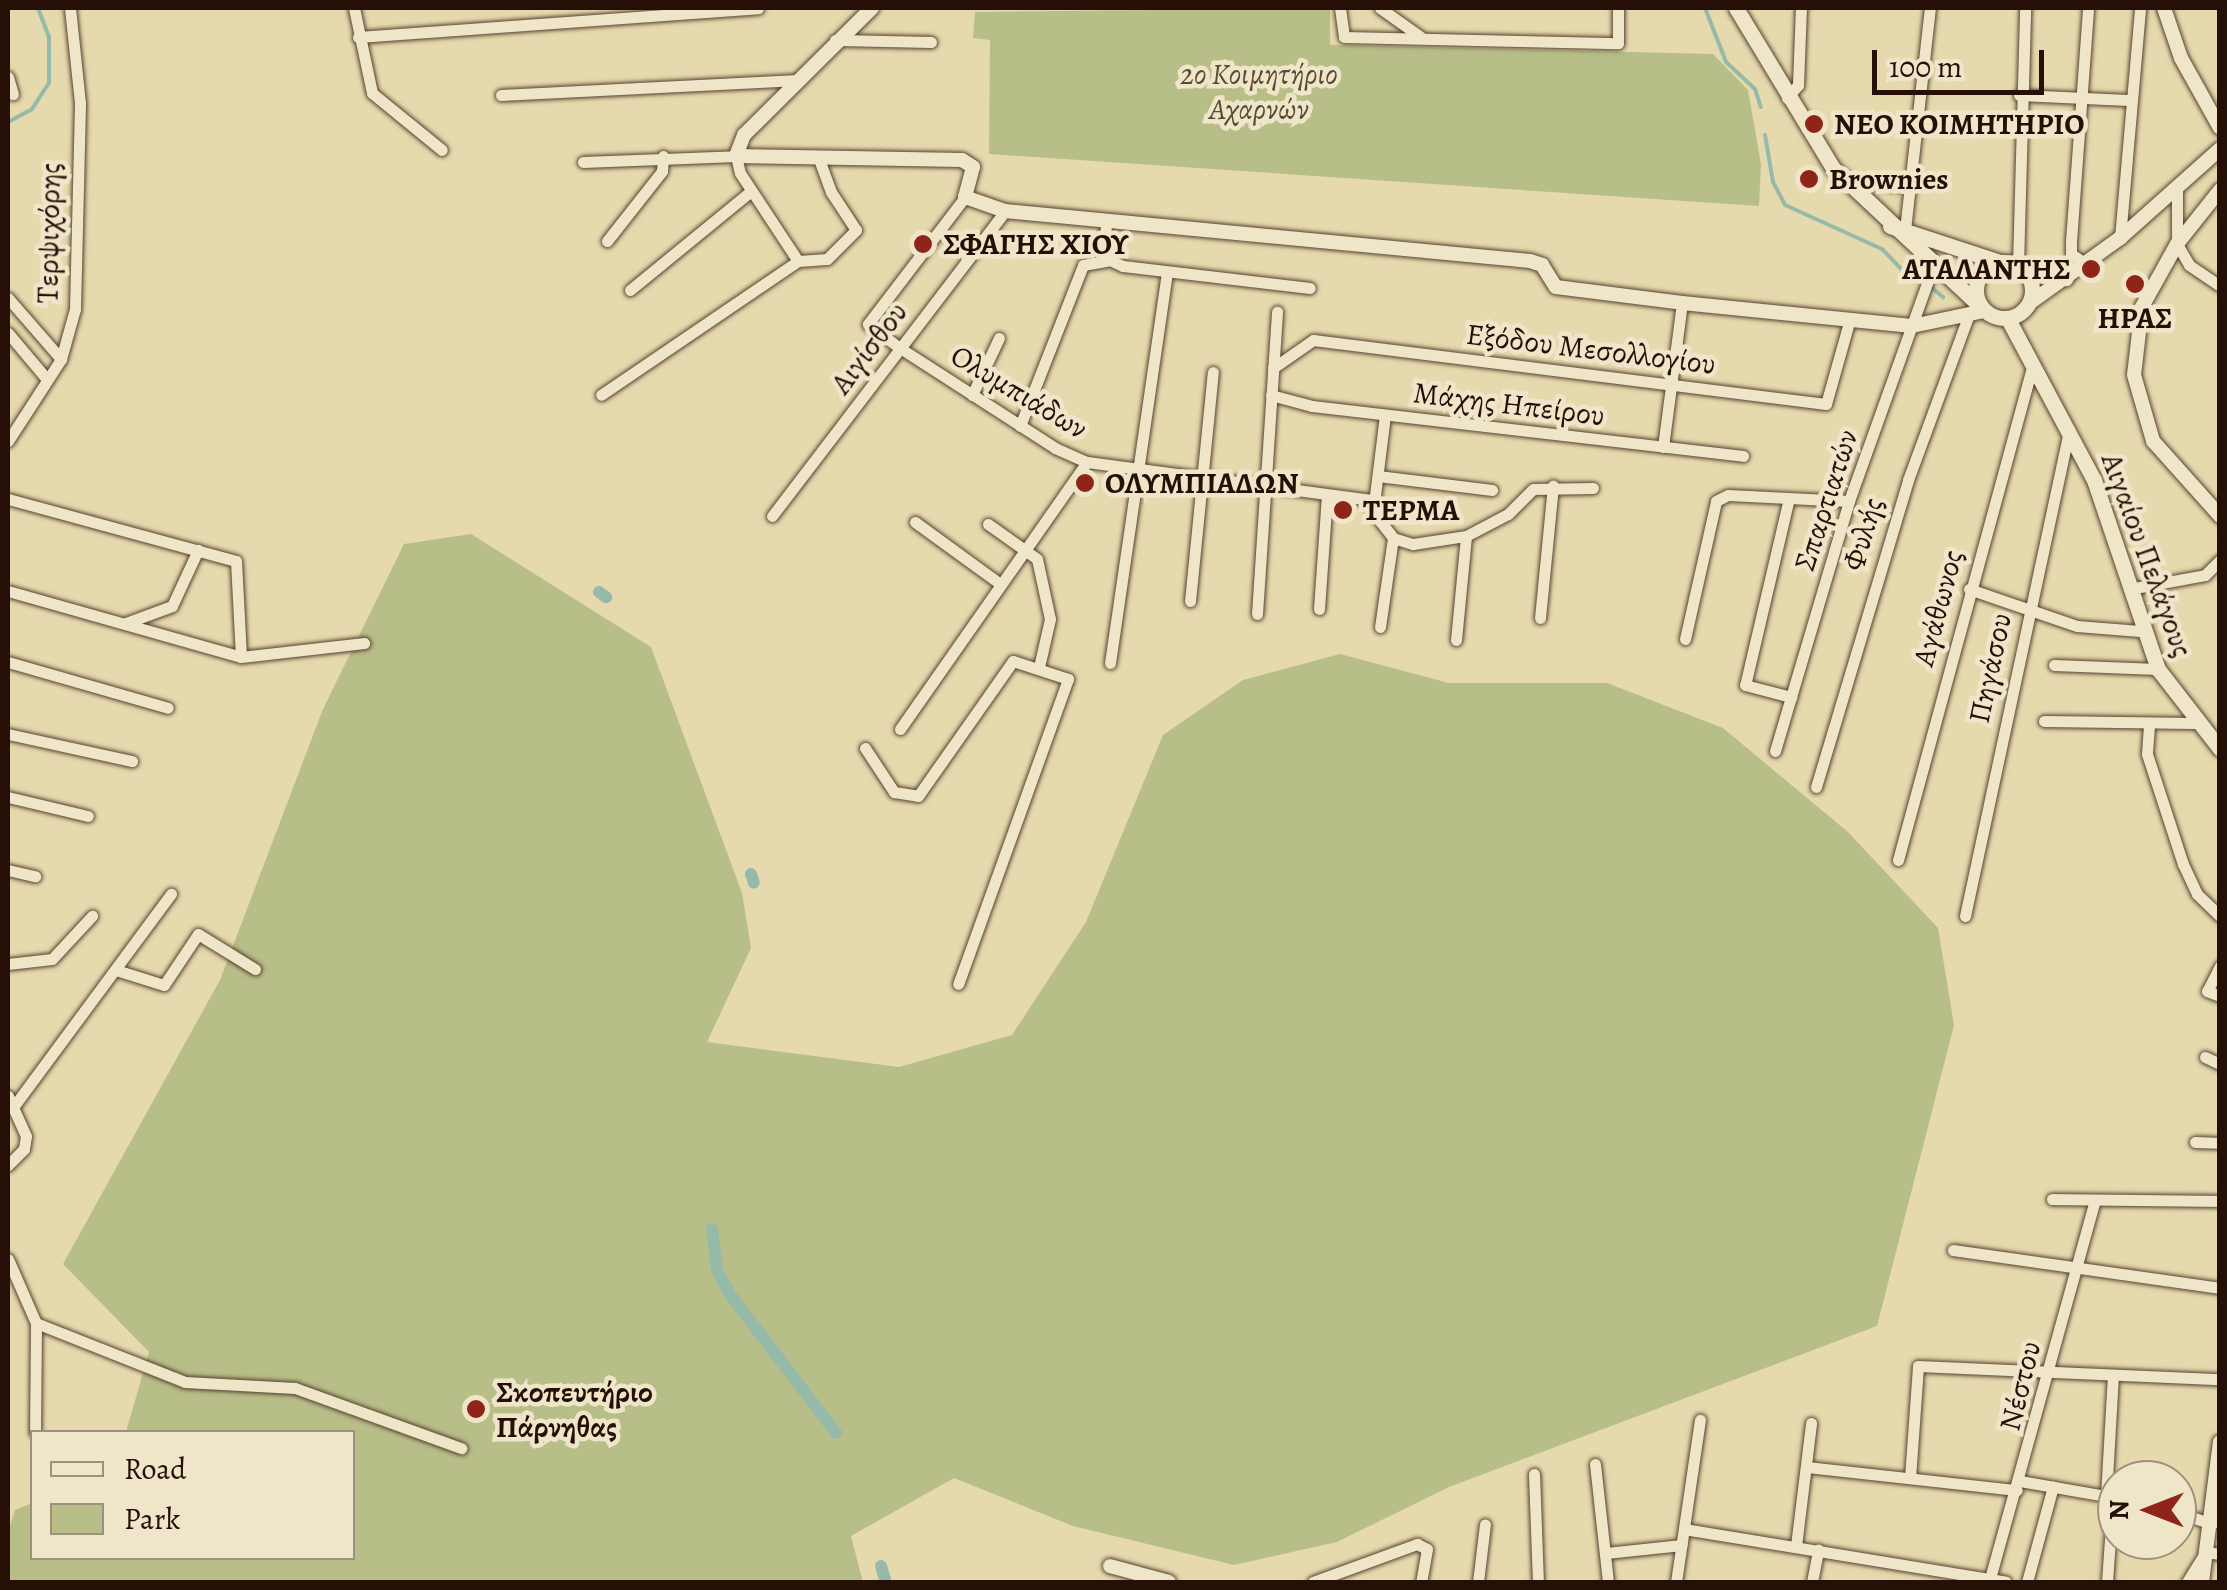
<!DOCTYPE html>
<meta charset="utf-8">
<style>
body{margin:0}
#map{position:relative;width:2227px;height:1590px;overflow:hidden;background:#e6d9ad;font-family:Alegreya,serif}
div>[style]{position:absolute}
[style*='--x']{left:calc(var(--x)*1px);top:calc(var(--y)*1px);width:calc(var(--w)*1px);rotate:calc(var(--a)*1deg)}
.green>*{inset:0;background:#b8be88}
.stream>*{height:4px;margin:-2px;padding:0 2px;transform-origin:2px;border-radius:2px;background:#96baa9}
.canal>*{height:12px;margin:-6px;padding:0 6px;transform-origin:6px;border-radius:6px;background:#96baa9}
.roads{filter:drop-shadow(0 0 2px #564230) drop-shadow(0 0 2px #564230)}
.minor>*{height:11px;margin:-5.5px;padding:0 5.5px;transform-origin:5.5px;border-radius:5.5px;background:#efe6ca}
.tertiary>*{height:14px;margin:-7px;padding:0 7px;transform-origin:7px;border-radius:7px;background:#efe6ca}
.secondary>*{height:15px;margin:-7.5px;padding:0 7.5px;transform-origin:7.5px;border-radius:7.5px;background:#efe6ca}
.secondary>.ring{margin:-7.5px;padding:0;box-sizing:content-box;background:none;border:15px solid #efe6ca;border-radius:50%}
.dots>*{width:28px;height:28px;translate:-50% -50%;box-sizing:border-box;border:5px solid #efe6ca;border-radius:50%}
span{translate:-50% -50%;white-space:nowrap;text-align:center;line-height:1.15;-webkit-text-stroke:9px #efe6ca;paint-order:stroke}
.park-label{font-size:30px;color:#594c34;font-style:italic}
.poi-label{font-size:30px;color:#260f07;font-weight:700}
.left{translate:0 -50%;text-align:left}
.right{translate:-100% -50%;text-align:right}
.street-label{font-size:30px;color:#260f07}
.frame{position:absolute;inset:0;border:10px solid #260f07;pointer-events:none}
.legend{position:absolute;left:30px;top:1430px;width:325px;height:130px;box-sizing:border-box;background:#efe6ca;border:2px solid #9f907c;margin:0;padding:12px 18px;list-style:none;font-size:30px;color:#260f07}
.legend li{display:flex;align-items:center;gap:20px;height:50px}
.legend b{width:50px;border:2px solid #9f907c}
.north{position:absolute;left:2097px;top:1460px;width:100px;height:100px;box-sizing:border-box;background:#efe6ca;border:2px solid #9f907c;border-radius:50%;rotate:270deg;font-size:28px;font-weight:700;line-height:40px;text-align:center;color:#260f07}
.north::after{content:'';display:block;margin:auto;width:35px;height:45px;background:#8f2418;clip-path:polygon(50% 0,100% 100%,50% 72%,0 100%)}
.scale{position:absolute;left:1872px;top:50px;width:172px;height:45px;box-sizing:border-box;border:5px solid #260f07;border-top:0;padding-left:12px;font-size:30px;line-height:35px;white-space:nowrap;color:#260f07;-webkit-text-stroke:8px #efe6ca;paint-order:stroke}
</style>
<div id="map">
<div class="green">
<i style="clip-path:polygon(1330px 8px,1330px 45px,1713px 54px,1748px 90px,1761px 164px,1759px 206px,989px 154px,990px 40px,973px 38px,975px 12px)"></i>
<i style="clip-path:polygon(471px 534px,651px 647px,742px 893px,751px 948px,707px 1042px,899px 1067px,1012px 1035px,1086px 922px,1163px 735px,1243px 680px,1340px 654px,1449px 683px,1607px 683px,1723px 728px,1848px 832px,1938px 928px,1954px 1025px,1877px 1326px,1449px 1487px,1337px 1542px,1234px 1565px,1073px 1526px,954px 1478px,851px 1536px,863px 1582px,8px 1582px,8px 1532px,15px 1510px,32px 1503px,32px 1558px,352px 1558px,352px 1432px,126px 1432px,149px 1352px,63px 1264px,220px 980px,323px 709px,404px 544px)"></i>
</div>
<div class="stream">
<i style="--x:1705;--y:8;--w:58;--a:68.7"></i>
<i style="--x:1726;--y:62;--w:40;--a:43"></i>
<i style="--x:1755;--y:89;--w:19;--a:72"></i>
<i style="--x:8;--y:122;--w:27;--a:-28"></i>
<i style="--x:32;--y:109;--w:31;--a:-57"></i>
<i style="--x:49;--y:83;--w:46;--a:-90"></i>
<i style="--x:49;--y:37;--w:31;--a:-111"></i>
<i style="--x:1765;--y:135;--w:48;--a:80.3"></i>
<i style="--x:1773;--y:182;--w:26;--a:62"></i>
<i style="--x:1785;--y:205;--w:107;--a:24.4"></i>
<i style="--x:1882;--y:249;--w:30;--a:46"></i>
<i style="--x:1903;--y:271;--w:23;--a:25"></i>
<i style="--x:1931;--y:287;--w:16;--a:40"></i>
</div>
<div class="canal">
<i style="--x:599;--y:592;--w:9;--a:36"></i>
<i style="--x:751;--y:874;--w:9;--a:72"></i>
<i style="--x:712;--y:1229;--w:41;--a:83"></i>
<i style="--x:717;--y:1270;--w:26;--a:62"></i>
<i style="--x:729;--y:1293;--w:176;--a:52.6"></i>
<i style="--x:881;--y:1566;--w:14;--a:73"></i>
</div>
<div class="roads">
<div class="minor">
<i style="--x:354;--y:8;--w:87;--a:78"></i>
<i style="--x:372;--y:93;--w:90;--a:39.2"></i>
<i style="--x:1340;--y:8;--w:29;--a:82"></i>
<i style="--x:1344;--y:37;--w:274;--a:1.3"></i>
<i style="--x:1618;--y:43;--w:35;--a:-90"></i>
<i style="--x:1380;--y:8;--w:50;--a:35.3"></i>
<i style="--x:358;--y:37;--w:401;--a:-4.1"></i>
<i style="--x:835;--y:40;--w:96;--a:1.2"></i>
<i style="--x:8;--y:77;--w:18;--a:74"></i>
<i style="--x:501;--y:95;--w:297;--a:-2.9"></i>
<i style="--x:2019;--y:95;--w:109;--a:2.6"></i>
<i style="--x:1787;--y:98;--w:17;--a:-50"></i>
<i style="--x:1798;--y:85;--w:77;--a:-87.8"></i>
<i style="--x:583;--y:162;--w:153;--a:-2.2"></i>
<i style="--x:736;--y:156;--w:17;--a:77"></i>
<i style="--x:740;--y:173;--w:105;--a:56.6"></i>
<i style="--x:798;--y:261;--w:238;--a:145.8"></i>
<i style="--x:2177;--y:185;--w:59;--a:90"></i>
<i style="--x:2177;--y:244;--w:24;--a:60"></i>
<i style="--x:2189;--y:265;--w:37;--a:34"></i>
<i style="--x:1850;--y:186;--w:7;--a:-45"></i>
<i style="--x:1855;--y:181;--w:57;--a:6"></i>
<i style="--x:965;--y:197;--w:160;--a:127.4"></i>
<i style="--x:868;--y:324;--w:40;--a:37"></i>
<i style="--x:900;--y:348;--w:184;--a:32.8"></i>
<i style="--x:1055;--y:448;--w:35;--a:24"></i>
<i style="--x:1087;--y:462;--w:289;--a:7.6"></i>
<i style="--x:1106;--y:221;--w:27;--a:92"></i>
<i style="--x:1105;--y:248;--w:13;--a:67"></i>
<i style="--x:1110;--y:260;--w:14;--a:25"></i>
<i style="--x:1123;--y:266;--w:188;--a:6.7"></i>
<i style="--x:1905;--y:230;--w:223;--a:-83.6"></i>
<i style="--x:2120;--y:238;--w:231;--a:-85"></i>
<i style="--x:607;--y:241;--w:89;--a:-51.8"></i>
<i style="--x:662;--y:171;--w:15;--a:-86"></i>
<i style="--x:798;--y:261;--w:29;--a:-4"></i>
<i style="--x:827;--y:259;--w:41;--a:-45"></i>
<i style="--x:856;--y:230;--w:45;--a:-123.3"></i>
<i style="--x:831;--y:192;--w:38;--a:-110"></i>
<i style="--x:2086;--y:264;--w:18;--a:-146"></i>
<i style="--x:2071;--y:254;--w:13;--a:-90"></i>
<i style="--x:2071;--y:241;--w:234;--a:-85.8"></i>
<i style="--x:2018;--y:265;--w:257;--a:-88.4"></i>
<i style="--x:630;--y:290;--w:156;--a:-39.3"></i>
<i style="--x:8;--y:298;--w:81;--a:49"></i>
<i style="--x:8;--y:333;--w:57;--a:49.9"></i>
<i style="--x:1273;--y:368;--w:49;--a:-35"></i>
<i style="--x:1313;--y:340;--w:517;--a:7.11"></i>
<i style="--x:1826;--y:404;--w:85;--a:-74.3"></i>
<i style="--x:972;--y:395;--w:63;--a:-64.7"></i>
<i style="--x:1271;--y:395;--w:42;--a:15"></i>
<i style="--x:1312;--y:406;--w:434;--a:6.6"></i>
<i style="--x:1385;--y:415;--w:98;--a:97.1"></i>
<i style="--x:1373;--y:512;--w:33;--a:52"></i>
<i style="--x:1393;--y:538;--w:21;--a:17"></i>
<i style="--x:1413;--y:544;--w:54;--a:-8.6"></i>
<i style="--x:1466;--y:536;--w:47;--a:-27.6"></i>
<i style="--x:1508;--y:514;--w:35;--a:-45"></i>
<i style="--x:1533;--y:489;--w:60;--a:-1"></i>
<i style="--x:1020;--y:426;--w:173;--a:-68.6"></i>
<i style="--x:1083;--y:265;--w:27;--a:-10"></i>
<i style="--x:8;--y:441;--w:98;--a:-57.1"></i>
<i style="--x:61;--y:359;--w:52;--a:-74.4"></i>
<i style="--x:75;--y:309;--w:206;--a:-88.6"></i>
<i style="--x:80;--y:103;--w:96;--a:-96"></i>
<i style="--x:1663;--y:447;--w:145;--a:-82.5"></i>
<i style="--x:1378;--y:476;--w:115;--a:7"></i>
<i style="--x:1789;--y:498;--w:192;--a:103.2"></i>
<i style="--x:1745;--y:685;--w:48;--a:14.6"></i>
<i style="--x:8;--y:499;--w:236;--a:15.2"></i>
<i style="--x:236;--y:561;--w:96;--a:87"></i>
<i style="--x:772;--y:516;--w:384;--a:-52.6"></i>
<i style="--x:915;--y:522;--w:104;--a:36"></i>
<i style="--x:988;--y:524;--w:60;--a:35.5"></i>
<i style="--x:1037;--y:559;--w:61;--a:77.8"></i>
<i style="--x:1050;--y:619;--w:49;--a:102.9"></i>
<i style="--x:1969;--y:589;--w:114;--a:18.9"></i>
<i style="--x:2077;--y:626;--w:63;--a:4.5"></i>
<i style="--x:2129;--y:589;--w:77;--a:-10.4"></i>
<i style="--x:2205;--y:575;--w:21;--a:-45"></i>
<i style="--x:8;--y:591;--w:242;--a:15.8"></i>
<i style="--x:241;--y:657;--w:124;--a:-6.5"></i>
<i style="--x:1190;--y:601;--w:230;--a:-84.3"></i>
<i style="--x:1319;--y:609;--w:113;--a:-86"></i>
<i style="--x:1257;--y:614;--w:303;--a:-86.2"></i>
<i style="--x:1540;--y:618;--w:133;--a:-84.4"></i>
<i style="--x:126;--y:623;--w:49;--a:-20.3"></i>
<i style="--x:172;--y:606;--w:62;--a:-65.1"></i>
<i style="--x:1380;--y:627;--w:90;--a:-81.7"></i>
<i style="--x:1685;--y:639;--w:141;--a:-77.3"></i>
<i style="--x:1716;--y:501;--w:13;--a:-27"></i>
<i style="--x:1728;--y:495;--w:121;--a:2.8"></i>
<i style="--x:1456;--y:640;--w:104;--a:-84.5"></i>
<i style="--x:8;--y:662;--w:166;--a:16"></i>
<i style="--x:1110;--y:663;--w:393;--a:-81.7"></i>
<i style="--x:2054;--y:665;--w:104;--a:2.2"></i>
<i style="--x:2044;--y:721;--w:149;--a:0.8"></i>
<i style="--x:2149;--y:725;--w:29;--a:94"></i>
<i style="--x:2147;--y:754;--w:116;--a:71.9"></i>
<i style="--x:2183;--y:864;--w:33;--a:65"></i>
<i style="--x:2197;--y:894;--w:32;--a:44"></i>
<i style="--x:900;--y:729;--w:326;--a:-55"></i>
<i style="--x:8;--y:734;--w:127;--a:12.3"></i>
<i style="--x:865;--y:748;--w:53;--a:56.6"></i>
<i style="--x:894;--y:792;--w:24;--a:9"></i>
<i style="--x:918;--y:796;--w:165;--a:-54.9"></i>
<i style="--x:1013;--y:661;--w:58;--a:18.1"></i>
<i style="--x:1068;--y:679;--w:324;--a:109.8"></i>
<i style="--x:1775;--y:751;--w:261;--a:-73.5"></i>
<i style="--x:1849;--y:501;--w:249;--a:-70.3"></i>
<i style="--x:1816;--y:787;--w:320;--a:-73.3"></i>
<i style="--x:1908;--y:480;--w:174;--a:-69.8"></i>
<i style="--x:8;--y:797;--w:82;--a:13.4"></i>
<i style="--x:1898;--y:860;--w:507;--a:-74.78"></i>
<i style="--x:8;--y:870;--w:28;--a:13"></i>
<i style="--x:1965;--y:916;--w:495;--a:-77.9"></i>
<i style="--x:8;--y:964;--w:44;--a:-6.5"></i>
<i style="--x:52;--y:959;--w:59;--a:-47.1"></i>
<i style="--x:2220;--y:966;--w:28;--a:117"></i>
<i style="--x:2207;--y:991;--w:14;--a:21"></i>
<i style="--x:116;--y:970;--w:50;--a:17.4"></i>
<i style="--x:164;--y:985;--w:61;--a:-56.3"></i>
<i style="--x:198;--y:934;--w:67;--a:31.6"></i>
<i style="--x:2205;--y:1057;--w:17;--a:25"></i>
<i style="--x:8;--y:1096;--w:44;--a:65.8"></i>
<i style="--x:26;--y:1136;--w:13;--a:99"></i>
<i style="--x:24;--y:1149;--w:23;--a:135"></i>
<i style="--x:14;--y:1106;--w:264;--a:-53.5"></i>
<i style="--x:2195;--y:1142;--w:25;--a:2"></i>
<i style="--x:2052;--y:1199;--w:168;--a:0.7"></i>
<i style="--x:1953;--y:1250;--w:270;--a:8.1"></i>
<i style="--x:8;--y:1259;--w:70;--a:66.4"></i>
<i style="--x:36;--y:1323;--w:109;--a:90.5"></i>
<i style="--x:36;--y:1323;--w:160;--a:21.6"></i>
<i style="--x:185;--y:1382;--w:110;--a:3.1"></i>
<i style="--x:295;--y:1388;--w:177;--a:19.9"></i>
<i style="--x:1595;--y:1464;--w:119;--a:83.7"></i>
<i style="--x:1807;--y:1467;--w:211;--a:6.3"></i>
<i style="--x:1534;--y:1474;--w:108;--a:87.9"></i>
<i style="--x:1910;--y:1478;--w:112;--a:-85.9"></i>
<i style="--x:1918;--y:1366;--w:302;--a:2.5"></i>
<i style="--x:2020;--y:1481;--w:98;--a:9.9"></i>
<i style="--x:2106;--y:1496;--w:120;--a:-86.7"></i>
<i style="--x:2177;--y:1512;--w:37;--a:19"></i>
<i style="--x:1684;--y:1529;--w:326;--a:9.3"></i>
<i style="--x:1796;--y:1546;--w:124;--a:-83"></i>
<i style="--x:1606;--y:1553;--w:76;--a:-6"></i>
<i style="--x:1313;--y:1582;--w:111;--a:-20.1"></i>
<i style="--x:1417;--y:1544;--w:11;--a:27"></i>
<i style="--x:1427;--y:1549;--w:34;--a:100"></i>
<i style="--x:1478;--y:1582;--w:58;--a:-83.1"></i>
<i style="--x:1676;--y:1582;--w:164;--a:-81.6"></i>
<i style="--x:1812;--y:1582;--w:33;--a:-79"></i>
<i style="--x:1989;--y:1582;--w:396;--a:-74.5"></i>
<i style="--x:2027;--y:1582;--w:99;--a:-74.8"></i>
<i style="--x:2107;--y:1582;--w:85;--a:-86"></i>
<i style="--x:2187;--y:1582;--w:36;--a:-58"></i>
<i style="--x:2206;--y:1552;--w:14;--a:8"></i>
</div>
<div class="tertiary">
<i style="--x:872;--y:8;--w:180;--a:135.2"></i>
<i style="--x:744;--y:135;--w:22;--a:111"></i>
<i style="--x:736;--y:156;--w:226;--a:1"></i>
<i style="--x:962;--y:160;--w:13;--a:32"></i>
<i style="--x:973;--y:167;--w:31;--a:105"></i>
<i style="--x:965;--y:197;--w:42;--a:19.3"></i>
<i style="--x:1005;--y:211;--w:527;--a:5.44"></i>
<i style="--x:1530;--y:261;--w:13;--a:18"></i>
<i style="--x:1542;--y:265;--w:26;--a:58"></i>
<i style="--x:1556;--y:287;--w:127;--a:7.2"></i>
<i style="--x:1682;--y:303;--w:231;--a:5.7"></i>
<i style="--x:1912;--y:326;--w:74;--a:-11.8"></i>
<i style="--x:2164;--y:8;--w:53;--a:71.2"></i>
<i style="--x:2181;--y:58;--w:80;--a:60.9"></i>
<i style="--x:2220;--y:190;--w:69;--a:128.5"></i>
<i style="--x:2177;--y:244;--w:72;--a:119.1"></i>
<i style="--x:2142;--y:307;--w:68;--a:96.7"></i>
<i style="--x:2134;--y:375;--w:69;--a:73.9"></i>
<i style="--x:2153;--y:441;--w:101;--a:48.2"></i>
<i style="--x:2025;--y:271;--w:23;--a:-5"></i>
<i style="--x:2048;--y:269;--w:21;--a:29"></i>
<i style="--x:2031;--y:302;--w:110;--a:-35.7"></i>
<i style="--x:2120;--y:238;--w:134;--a:-41.7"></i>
<i style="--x:1110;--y:1566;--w:61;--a:15.2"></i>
<i style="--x:2202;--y:1582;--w:141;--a:-82.7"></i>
</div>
<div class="secondary">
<i style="--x:1736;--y:8;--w:187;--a:58.8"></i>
<i style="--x:1833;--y:168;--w:199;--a:43.2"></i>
<i style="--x:1890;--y:226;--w:116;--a:18.1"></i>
<i class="ring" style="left:1976px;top:262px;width:41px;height:41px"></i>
<i style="--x:2008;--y:319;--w:183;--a:61.9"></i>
<i style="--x:2094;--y:480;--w:200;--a:71.3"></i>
<i style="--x:2158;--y:669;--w:101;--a:52.2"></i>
</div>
</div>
<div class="dots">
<i style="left:1814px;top:124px;background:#8f2418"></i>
<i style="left:1809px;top:179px;background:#8f2418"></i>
<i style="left:923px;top:244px;background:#8f2418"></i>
<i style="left:2091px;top:269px;background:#8f2418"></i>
<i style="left:2135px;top:284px;background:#8f2418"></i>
<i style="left:1085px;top:483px;background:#8f2418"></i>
<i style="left:1343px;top:510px;background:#8f2418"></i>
<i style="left:476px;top:1409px;background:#8f2418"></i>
</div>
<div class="park-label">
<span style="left:1259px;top:91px">2ο Κοιμητήριο<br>Αχαρνών</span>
</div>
<div class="poi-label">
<span class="left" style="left:1834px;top:124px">ΝΕΟ ΚΟΙΜΗΤΗΡΙΟ</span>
<span class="left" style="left:1829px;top:179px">Brownies</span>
<span class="left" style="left:943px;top:244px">ΣΦΑΓΗΣ ΧΙΟΥ</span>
<span class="right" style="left:2071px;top:269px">ΑΤΑΛΑΝΤΗΣ</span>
<span style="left:2135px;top:318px">ΗΡΑΣ</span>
<span class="left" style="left:1105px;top:483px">ΟΛΥΜΠΙΑΔΩΝ</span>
<span class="left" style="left:1363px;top:510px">ΤΕΡΜΑ</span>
<span class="left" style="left:496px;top:1409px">Σκοπευτήριο<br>Πάρνηθας</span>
</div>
<div class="street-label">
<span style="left:49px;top:233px;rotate:-89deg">Τερψιχόρης</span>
<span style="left:869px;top:348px;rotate:-53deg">Αιγίσθου</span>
<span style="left:1591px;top:349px;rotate:7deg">Εξόδου Μεσολλογίου</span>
<span style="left:1019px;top:392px;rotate:31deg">Ολυμπιάδων</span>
<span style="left:1509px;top:404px;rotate:7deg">Μάχης Ηπείρου</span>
<span style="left:1826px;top:500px;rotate:-72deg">Σπαρτιατών</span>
<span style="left:1863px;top:534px;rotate:-73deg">Φυλής</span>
<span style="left:2147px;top:555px;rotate:70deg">Αιγαίου Πελάγους</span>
<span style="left:1938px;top:608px;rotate:-75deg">Αγάθωνος</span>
<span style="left:1990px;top:668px;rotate:-78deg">Πηγάσου</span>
<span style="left:2020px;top:1386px;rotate:-76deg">Νέστου</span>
</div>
<div class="frame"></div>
<ul class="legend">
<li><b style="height:12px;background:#efe6ca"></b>Road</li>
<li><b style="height:28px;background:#b8be88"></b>Park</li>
</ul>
<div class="north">N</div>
<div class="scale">100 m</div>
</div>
